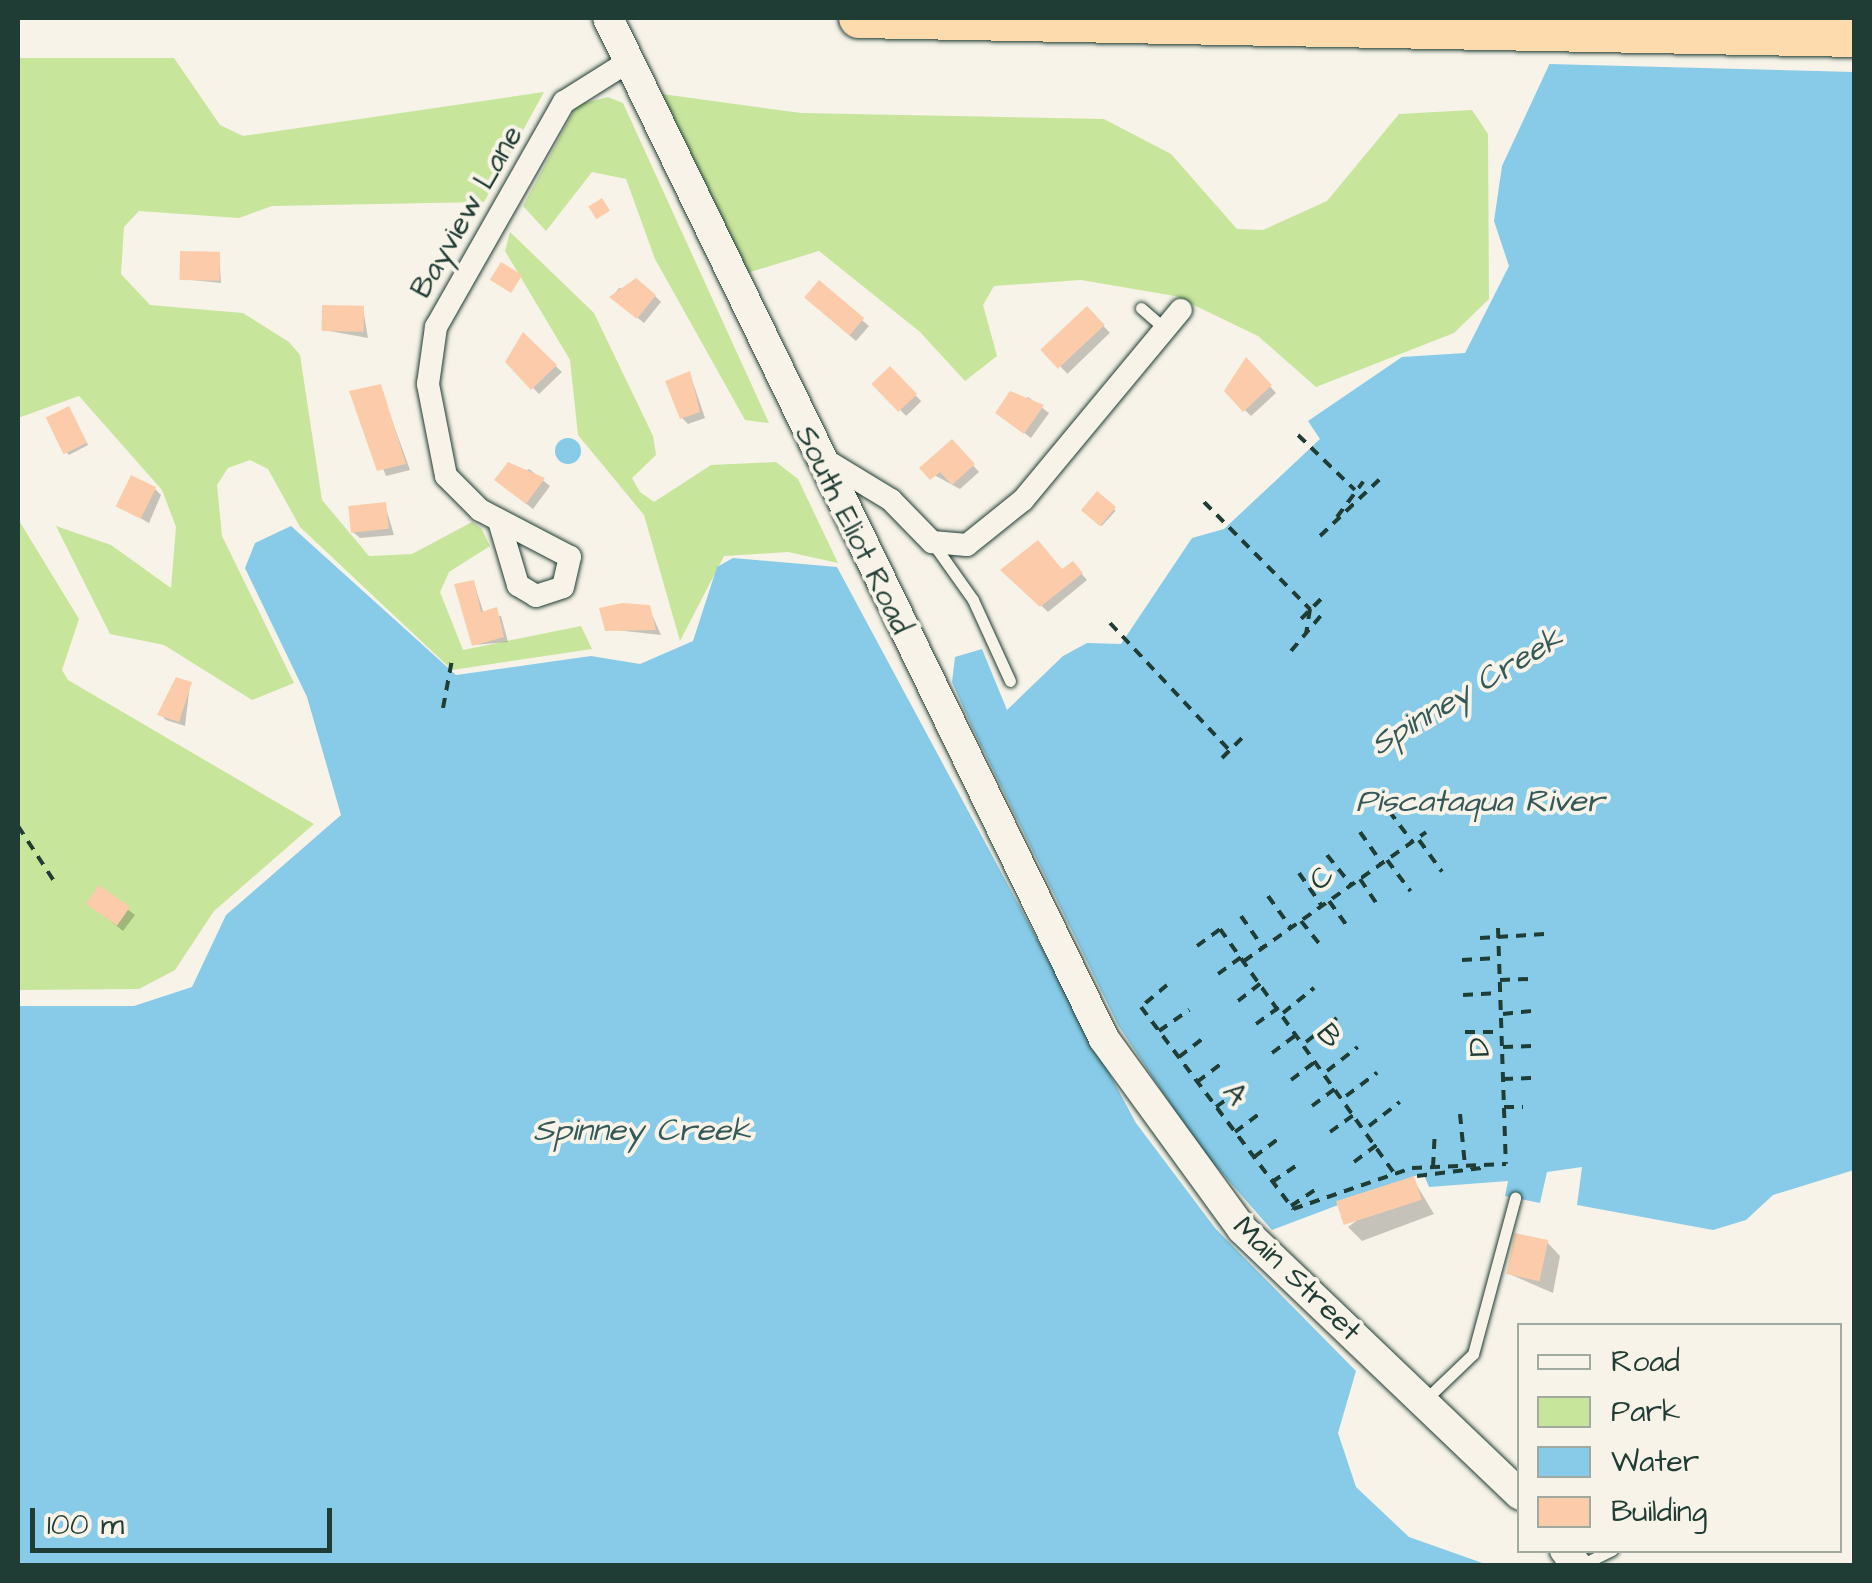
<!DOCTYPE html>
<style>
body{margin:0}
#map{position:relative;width:1872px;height:1583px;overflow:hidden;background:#f7f3e8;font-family:"Architects Daughter",sans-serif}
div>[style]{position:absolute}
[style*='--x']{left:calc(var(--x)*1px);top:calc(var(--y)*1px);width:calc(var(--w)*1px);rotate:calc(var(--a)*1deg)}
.green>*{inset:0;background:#c8e59c}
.water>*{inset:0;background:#87cbe8}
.round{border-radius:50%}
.pier>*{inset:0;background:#f7f3e8}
.shadow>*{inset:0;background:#0003;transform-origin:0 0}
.building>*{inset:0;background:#fcccaa;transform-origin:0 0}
.path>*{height:4px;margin-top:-2px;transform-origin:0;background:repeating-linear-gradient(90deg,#1f3d34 0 10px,transparent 0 18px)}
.roads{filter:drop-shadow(0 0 2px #1f3d34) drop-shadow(0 0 2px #1f3d34)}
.lane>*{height:11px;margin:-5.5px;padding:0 5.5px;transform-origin:5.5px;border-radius:5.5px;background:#f7f3e8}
.street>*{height:22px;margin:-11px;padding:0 11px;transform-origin:11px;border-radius:11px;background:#f7f3e8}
.secondary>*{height:30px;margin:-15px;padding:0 15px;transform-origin:15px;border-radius:15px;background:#f7f3e8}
.highway>*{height:40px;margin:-20px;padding:0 20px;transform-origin:20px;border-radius:20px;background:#fedbac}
span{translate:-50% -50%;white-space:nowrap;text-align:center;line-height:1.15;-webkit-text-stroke:8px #f7f3e8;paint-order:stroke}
.street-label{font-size:30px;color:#1f3d34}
.water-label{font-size:32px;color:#345958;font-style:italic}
.frame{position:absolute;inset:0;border:20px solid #1f3d34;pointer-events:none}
.legend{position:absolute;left:1517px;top:1323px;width:325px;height:230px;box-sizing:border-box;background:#f7f3e8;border:2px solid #a1aaa0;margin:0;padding:12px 18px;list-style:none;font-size:30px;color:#1f3d34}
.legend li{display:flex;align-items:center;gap:20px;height:50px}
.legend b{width:50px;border:2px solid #a1aaa0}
.scale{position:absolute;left:30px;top:1508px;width:302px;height:45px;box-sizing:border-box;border:5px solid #1f3d34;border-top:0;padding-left:12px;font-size:30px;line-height:35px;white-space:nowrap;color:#1f3d34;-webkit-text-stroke:8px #f7f3e8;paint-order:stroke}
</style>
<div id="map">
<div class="green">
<i style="clip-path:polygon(18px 58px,174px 58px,220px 125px,243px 136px,544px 92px,484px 202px,272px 206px,239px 218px,139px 211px,124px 227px,121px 274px,150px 305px,243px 313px,289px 342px,300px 355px,322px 500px,369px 556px,412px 554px,472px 522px,481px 528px,490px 546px,449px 572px,440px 592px,463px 650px,581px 626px,592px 649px,452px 670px,300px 527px,268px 469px,250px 460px,228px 468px,217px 485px,222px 536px,294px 683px,252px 700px,164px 645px,110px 634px,56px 526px,111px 545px,171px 588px,176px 527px,162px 490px,79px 396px,18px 418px)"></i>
<i style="clip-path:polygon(662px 94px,801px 113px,1104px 119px,1171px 154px,1237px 229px,1263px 230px,1327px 201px,1399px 114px,1472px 110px,1488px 134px,1489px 299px,1454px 333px,1316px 387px,1258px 336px,1175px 296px,1081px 280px,994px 286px,983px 305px,997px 356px,965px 381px,920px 332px,819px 251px,747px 273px)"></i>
<i style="clip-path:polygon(608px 97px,623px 103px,769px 423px,745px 420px,655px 259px,626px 179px,592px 172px,546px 231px,523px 206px,577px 105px)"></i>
<i style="clip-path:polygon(510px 232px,594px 313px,653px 436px,656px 455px,632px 478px,640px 492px,654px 502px,711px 465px,776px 462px,798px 479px,838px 563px,788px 552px,724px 556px,680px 641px,644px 515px,578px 435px,570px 360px,505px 251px)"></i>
<i style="clip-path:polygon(18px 519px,79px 619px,62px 670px,68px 680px,314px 824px,214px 911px,175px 970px,139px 989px,18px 990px)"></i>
</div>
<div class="water">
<i style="clip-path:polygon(1854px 18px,1854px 1170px,1773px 1195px,1746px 1220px,1713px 1230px,1577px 1205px,1582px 1167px,1547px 1172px,1540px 1203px,1505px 1196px,1508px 1181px,1429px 1187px,1423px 1173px,1272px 1230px,1198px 1146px,1118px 1025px,972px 727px,952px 682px,955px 657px,982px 649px,1007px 710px,1063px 656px,1087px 643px,1121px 644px,1192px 538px,1224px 529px,1320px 439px,1308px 421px,1402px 357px,1465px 353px,1509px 266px,1494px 221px,1502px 166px,1562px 37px)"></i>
<i class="round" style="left:555px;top:438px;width:26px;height:26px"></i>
<i style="clip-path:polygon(291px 526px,456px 675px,591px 656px,640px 664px,693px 641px,717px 567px,733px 558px,837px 567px,1136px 1123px,1215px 1228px,1356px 1371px,1338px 1433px,1356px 1487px,1409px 1537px,1488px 1565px,18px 1565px,18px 1006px,134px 1006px,192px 987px,226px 915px,341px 815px,307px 697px,245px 568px,255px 543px)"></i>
</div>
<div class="pier">
<i style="clip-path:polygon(1854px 18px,1854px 72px,1549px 64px,1557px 36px)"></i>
</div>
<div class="shadow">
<i style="clip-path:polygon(219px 254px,221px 283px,182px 279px)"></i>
<i style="clip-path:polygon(819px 284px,869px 326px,856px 341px,813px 304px)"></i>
<i style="clip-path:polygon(619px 288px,655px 296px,661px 302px,644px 323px,612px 297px)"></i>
<i style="clip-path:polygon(363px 309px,368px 338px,324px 330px)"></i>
<i style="left:1087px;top:309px;width:33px;height:59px;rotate:46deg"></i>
<i style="clip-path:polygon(523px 336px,562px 372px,539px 394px,508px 362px)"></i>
<i style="clip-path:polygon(1246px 360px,1276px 393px,1251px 416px,1227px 392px)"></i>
<i style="left:890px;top:369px;width:45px;height:21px;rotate:46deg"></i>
<i style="clip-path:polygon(690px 374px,705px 418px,688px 424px,682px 418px)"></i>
<i style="clip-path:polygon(380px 387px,410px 470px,386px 476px,352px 393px)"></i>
<i style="clip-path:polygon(1028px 397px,1049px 413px,1031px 438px,1005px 418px)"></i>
<i style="clip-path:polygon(71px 412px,88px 445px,69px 455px,67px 453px)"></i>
<i style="clip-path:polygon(952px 442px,979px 472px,960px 489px,923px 469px)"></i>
<i style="clip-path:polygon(529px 469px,550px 486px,533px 509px,503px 486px)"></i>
<i style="clip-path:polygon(155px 489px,161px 495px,149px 523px,119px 506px)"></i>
<i style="left:1097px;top:494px;width:25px;height:21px;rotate:42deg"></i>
<i style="clip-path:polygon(385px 505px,394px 535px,360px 538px,353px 532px)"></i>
<i style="clip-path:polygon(1073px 564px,1087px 580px,1048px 612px,1004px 570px,1063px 572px)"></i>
<i style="clip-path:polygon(474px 583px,484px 614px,501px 616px,508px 642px,474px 645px)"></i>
<i style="clip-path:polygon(649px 608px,661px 635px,607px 629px)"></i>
<i style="clip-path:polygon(190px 684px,185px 726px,166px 720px,160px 714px)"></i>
<i style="clip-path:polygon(100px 888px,135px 915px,123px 931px,95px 909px)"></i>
<i style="clip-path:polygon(1413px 1179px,1434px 1214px,1362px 1241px,1348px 1227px)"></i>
<i style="clip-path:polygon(1547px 1242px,1560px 1256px,1553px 1293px,1507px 1273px)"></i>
</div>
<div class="building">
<i style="left:602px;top:198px;width:15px;height:16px;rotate:58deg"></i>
<i style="left:180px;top:251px;width:40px;height:29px;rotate:1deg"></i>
<i style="left:501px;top:262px;width:25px;height:21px;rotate:32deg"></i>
<i style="clip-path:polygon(636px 278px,656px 295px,637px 319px,609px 297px)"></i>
<i style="left:819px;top:280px;width:59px;height:23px;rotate:40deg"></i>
<i style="left:322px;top:305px;width:42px;height:26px;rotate:1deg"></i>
<i style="left:1087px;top:306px;width:26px;height:64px;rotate:47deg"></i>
<i style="clip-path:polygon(523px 332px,557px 365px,531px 390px,505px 362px)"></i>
<i style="clip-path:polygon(1246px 357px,1272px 385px,1243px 412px,1224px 391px)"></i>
<i style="left:890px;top:366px;width:39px;height:26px;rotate:46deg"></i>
<i style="clip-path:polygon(690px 371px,700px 412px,680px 419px,665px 381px)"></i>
<i style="clip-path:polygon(381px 384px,406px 464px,377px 471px,349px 391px)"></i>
<i style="clip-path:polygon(1010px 391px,1044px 405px,1024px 434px,995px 413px)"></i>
<i style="left:69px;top:406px;width:41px;height:26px;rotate:64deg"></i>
<i style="clip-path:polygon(952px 439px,975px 464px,952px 485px,940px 472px,930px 480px,919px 468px)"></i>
<i style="clip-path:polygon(508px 462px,545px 478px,526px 504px,494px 480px)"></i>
<i style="left:131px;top:475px;width:28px;height:35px;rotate:26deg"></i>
<i style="left:1097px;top:491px;width:25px;height:25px;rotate:40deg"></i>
<i style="left:386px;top:502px;width:27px;height:38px;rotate:84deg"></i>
<i style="clip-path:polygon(1038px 540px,1062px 569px,1073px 561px,1083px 573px,1040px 607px,1000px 570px)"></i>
<i style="clip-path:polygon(474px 580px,481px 612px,497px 607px,504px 637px,472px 646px,454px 584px)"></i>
<i style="clip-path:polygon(622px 603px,650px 605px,656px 630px,605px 631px,599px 608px)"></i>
<i style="clip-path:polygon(176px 677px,192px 682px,179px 722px,157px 715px)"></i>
<i style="left:99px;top:885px;width:38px;height:23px;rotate:35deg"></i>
<i style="left:1414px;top:1176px;width:25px;height:82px;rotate:72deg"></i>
<i style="left:1515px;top:1233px;width:34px;height:42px;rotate:12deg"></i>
</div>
<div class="path">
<i style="--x:1298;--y:435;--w:79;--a:44"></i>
<i style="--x:1204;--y:502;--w:151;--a:45.3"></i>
<i style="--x:1310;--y:609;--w:24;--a:99"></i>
<i style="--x:1337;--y:517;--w:44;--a:-53.4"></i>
<i style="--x:1320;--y:536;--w:86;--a:-43.6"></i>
<i style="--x:1301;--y:619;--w:30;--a:-45"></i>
<i style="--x:1110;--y:623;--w:175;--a:46.8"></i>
<i style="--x:1291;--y:651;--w:51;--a:-49.8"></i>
<i style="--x:443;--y:708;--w:49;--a:-79.4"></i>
<i style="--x:1222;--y:758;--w:34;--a:-45"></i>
<i style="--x:1389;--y:811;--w:39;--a:53"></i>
<i style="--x:18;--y:826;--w:66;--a:56.8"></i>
<i style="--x:1360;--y:832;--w:38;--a:55"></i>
<i style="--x:1419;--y:840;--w:39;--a:54"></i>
<i style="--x:1327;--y:855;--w:38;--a:51"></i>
<i style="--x:1387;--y:860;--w:39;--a:53"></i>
<i style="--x:1299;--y:873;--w:40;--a:55.1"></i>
<i style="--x:1360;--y:879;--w:34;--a:56"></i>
<i style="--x:1268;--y:896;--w:39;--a:54"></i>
<i style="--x:1329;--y:901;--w:34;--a:54"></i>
<i style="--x:1241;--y:916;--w:38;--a:55"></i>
<i style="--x:1301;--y:921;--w:33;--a:51"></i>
<i style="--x:1498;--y:928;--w:236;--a:88.1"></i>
<i style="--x:1480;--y:938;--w:65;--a:-3.5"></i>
<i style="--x:1197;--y:946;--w:29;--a:-36"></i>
<i style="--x:1220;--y:929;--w:301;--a:54.5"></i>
<i style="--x:1462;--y:960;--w:36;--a:-3"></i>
<i style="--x:1244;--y:961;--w:223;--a:-35.3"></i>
<i style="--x:1218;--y:974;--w:29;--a:-36"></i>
<i style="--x:1500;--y:980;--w:35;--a:-2"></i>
<i style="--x:1167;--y:985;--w:34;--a:140"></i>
<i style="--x:1141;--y:1007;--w:253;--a:53"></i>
<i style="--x:1293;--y:1209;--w:126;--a:-19"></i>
<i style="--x:1412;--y:1168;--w:94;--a:-2.4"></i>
<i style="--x:1463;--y:995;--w:36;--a:-3"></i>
<i style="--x:1238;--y:1001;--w:29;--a:-38"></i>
<i style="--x:1283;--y:1013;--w:40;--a:-39"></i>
<i style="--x:1503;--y:1014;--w:30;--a:-6"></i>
<i style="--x:1256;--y:1024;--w:29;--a:-36"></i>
<i style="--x:1159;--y:1031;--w:37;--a:-35"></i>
<i style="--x:1465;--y:1032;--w:36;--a:0"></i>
<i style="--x:1306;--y:1042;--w:39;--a:-38"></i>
<i style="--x:1503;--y:1047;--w:30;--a:-2"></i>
<i style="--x:1272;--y:1053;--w:34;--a:-37"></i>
<i style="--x:1179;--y:1057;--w:34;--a:-38"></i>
<i style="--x:1327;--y:1071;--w:39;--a:-38"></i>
<i style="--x:1503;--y:1079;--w:33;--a:-2"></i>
<i style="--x:1291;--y:1080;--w:35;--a:-37"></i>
<i style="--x:1197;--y:1082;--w:35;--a:-37"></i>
<i style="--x:1346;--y:1096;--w:39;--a:-37"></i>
<i style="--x:1312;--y:1106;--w:34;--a:-37"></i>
<i style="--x:1216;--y:1107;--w:34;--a:-36"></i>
<i style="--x:1504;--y:1107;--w:19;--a:0"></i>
<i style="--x:1460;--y:1114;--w:52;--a:84.5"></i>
<i style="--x:1369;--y:1126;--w:39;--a:-38"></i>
<i style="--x:1235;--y:1132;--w:34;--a:-37"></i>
<i style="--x:1330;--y:1132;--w:34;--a:-36"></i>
<i style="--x:1254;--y:1157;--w:34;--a:-37"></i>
<i style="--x:1354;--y:1162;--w:34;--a:-37"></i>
<i style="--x:1433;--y:1167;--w:34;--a:-87"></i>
<i style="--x:1417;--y:1176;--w:65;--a:-7"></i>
<i style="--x:1272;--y:1182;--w:34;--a:-34"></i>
<i style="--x:1291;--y:1206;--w:32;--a:-34"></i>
</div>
<div class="roads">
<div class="lane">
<i style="--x:1141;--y:308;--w:32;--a:41"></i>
<i style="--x:932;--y:542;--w:71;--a:54.7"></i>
<i style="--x:973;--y:600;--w:89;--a:65.4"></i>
<i style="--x:1426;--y:1399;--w:65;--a:-43.8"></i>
<i style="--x:1473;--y:1354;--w:162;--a:-74.9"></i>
<i style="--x:1579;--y:1566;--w:37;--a:-26"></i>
</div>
<div class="street">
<i style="--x:817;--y:455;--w:87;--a:31.3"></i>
<i style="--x:891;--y:500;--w:59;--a:45.7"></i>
<i style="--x:932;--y:542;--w:35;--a:5"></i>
<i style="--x:967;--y:545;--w:72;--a:-38.8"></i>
<i style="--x:1023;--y:500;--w:247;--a:-50.3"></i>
<i style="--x:499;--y:521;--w:67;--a:73.5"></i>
<i style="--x:518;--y:585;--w:21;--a:31"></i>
<i style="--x:536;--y:596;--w:28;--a:-18"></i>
<i style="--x:563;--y:587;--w:31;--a:-77"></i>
<i style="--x:570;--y:557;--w:102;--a:-152.4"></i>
<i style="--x:480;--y:510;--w:48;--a:-135"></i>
<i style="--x:446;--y:476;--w:94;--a:-101.1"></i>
<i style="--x:428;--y:384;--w:58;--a:-82"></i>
<i style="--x:436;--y:327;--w:259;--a:-60.4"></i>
<i style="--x:564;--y:102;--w:73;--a:-32.2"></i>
</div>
<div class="secondary">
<i style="--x:608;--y:18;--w:1135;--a:64.09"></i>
<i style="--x:1104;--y:1039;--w:235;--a:54"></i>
<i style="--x:1242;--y:1229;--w:385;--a:43.7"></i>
<i style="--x:1565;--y:1550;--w:20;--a:53"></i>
</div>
<div class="highway">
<i style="--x:859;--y:18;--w:995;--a:1.09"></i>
</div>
</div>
<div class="street-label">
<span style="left:467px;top:212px;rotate:-60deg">Bayview Lane</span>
<span style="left:853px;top:530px;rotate:64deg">South Eliot Road</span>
<span style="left:1322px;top:878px;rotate:-35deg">C</span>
<span style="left:1329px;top:1036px;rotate:53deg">B</span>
<span style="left:1480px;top:1047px;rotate:-92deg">D</span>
<span style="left:1235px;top:1094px;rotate:53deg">A</span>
<span style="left:1297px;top:1279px;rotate:44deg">Main Street</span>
</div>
<div class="water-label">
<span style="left:1467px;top:692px;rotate:-31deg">Spinney Creek</span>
<span style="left:1480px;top:802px">Piscataqua River</span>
<span style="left:642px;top:1131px">Spinney Creek</span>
</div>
<div class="frame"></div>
<ul class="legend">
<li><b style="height:12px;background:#f7f3e8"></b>Road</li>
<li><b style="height:28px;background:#c8e59c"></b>Park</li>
<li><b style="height:28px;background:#87cbe8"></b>Water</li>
<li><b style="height:28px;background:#fcccaa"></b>Building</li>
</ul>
<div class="scale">100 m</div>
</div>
